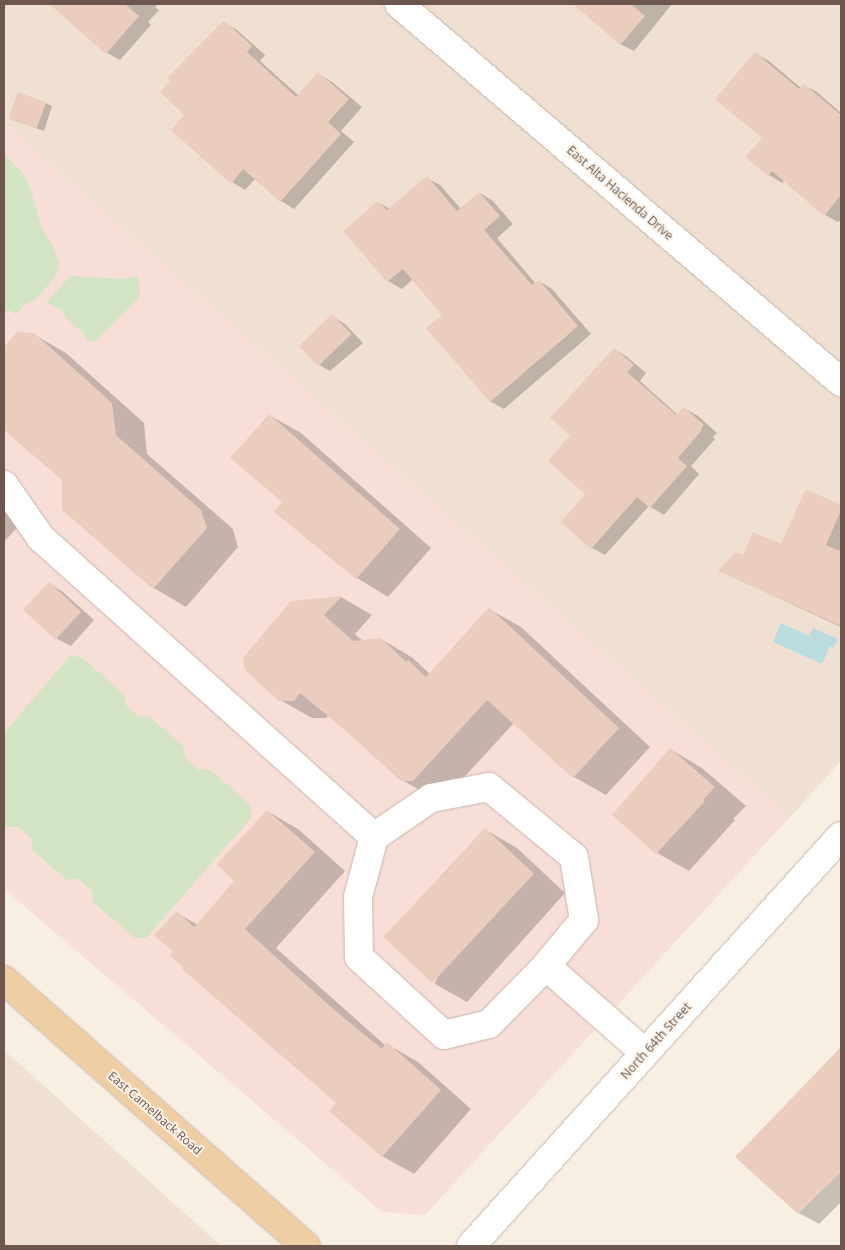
<!DOCTYPE html>
<style>
body{margin:0}
#map{position:relative;width:845px;height:1250px;overflow:hidden;background:#f8efe3;font-family:"Open Sans",sans-serif}
div>[style]{position:absolute}
[style*='--x']{left:calc(var(--x)*1px);top:calc(var(--y)*1px);width:calc(var(--w)*1px);rotate:calc(var(--a)*1deg)}
.residential>*{inset:0;background:#efe0d2}
.commercial>*{inset:0;background:#f7dfd8}
.green>*{inset:0;background:#d3e4c4}
.water>*{inset:0;background:#bbdcdf}
.shadow>*{inset:0;background:#0003}
.building>*{inset:0;background:#eacdbe;transform-origin:0 0}
.roads{filter:drop-shadow(0 0 1px #c7b6ac) drop-shadow(0 0 1px #c7b6ac)}
.minor>*{height:28px;margin:-14px;padding:0 14px;transform-origin:14px;border-radius:14px;background:#fff}
.major>*{height:28px;margin:-14px;padding:0 14px;transform-origin:14px;border-radius:14px;background:#efcea3}
span{translate:-50% -50%;white-space:nowrap;text-align:center;line-height:1.15;-webkit-text-stroke:4px #fcf3e8;paint-order:stroke}
.street-label{font-size:12px;color:#6d564d}
.frame{position:absolute;inset:0;border:5px solid #6d564d;pointer-events:none}
</style>
<div id="map">
<div class="residential">
<i style="clip-path:polygon(4px 4px,841px 4px,841px 761px,790px 817px,4px 123px)"></i>
<i style="clip-path:polygon(4px 1050px,221px 1246px,4px 1246px)"></i>
</div>
<div class="commercial">
<i style="clip-path:polygon(4px 123px,790px 817px,425px 1215px,382px 1212px,4px 889px)"></i>
</div>
<div class="green">
<i style="clip-path:polygon(4px 154px,22px 172px,30px 187px,41px 227px,52px 245px,59px 263px,56px 276px,35px 300px,25px 304px,16px 314px,8px 310px,4px 313px)"></i>
<i style="clip-path:polygon(70px 276px,122px 279px,136px 276px,139px 280px,140px 294px,137px 300px,95px 342px,88px 341px,83px 333px,65px 317px,61px 310px,47px 302px)"></i>
<i style="clip-path:polygon(70px 656px,82px 657px,124px 695px,126px 705px,139px 717px,149px 716px,183px 746px,185px 758px,199px 770px,210px 769px,250px 805px,252px 817px,146px 938px,135px 938px,93px 902px,92px 891px,79px 879px,67px 880px,32px 850px,32px 839px,18px 827px,6px 827px,4px 825px,4px 733px)"></i>
</div>
<div class="water">
<i style="clip-path:polygon(781px 623px,809px 636px,813px 628px,838px 639px,833px 648px,830px 646px,822px 664px,773px 642px)"></i>
</div>
<div class="shadow">
<i style="clip-path:polygon(51px 4px,158px 4px,155px 7px,159px 10px,148px 22px,151px 25px,120px 60px,107px 53px)"></i>
<i style="clip-path:polygon(575px 4px,672px 4px,634px 51px,620px 44px)"></i>
<i style="clip-path:polygon(224px 22px,237px 30px,265px 55px,260px 61px,299px 96px,319px 74px,332px 82px,362px 107px,341px 131px,354px 142px,294px 209px,281px 201px,255px 179px,245px 190px,232px 182px,186px 115px)"></i>
<i style="clip-path:polygon(756px 54px,769px 61px,801px 88px,804px 85px,817px 92px,841px 113px,841px 219px,838px 222px,825px 215px,785px 180px,782px 183px,769px 175px,747px 157px,763px 138px)"></i>
<i style="clip-path:polygon(45px 103px,52px 106px,44px 131px,10px 119px)"></i>
<i style="clip-path:polygon(427px 178px,440px 185px,461px 209px,480px 193px,493px 201px,513px 224px,497px 238px,536px 284px,539px 281px,552px 289px,591px 334px,504px 409px,491px 402px,428px 328px,444px 315px,413px 279px,402px 289px,388px 281px,345px 231px,378px 202px,390px 209px)"></i>
<i style="clip-path:polygon(332px 316px,345px 324px,363px 343px,330px 371px,316px 363px)"></i>
<i style="clip-path:polygon(18px 333px,33px 334px,66px 353px,144px 423px,147px 454px,233px 529px,238px 547px,186px 607px,154px 588px,63px 509px,63px 480px,4px 428px,4px 349px)"></i>
<i style="clip-path:polygon(614px 349px,627px 357px,646px 373px,640px 381px,678px 415px,684px 408px,698px 416px,717px 433px,713px 437px,715px 439px,691px 466px,699px 474px,664px 515px,649px 506px,605px 555px,592px 548px,587px 494px,572px 435px)"></i>
<i style="clip-path:polygon(269px 415px,301px 433px,431px 548px,388px 597px,357px 578px,283px 502px)"></i>
<i style="clip-path:polygon(806px 490px,841px 506px,841px 547px,839px 552px,841px 554px,841px 627px,720px 571px,743px 557px,782px 546px)"></i>
<i style="clip-path:polygon(4px 503px,23px 521px,4px 542px)"></i>
<i style="clip-path:polygon(50px 584px,63px 592px,94px 620px,71px 646px,57px 639px)"></i>
<i style="clip-path:polygon(341px 597px,372px 615px,355px 634px,363px 641px,381px 639px,413px 658px,430px 674px,489px 609px,521px 627px,650px 747px,606px 795px,574px 777px,514px 723px,445px 798px,435px 799px,402px 780px,329px 715px,326px 718px,312px 718px,280px 700px,292px 602px)"></i>
<i style="clip-path:polygon(670px 749px,702px 768px,746px 806px,733px 819px,735px 820px,689px 871px,657px 853px)"></i>
<i style="clip-path:polygon(267px 811px,298px 829px,345px 871px,276px 948px,386px 1046px,387px 1044px,418px 1062px,471px 1109px,414px 1174px,382px 1156px,338px 1102px,183px 968px,185px 967px,175px 952px,177px 913px,198px 925px,236px 881px)"></i>
<i style="clip-path:polygon(486px 830px,517px 848px,565px 893px,467px 1002px,435px 984px)"></i>
<i style="clip-path:polygon(836px 1054px,841px 1057px,841px 1202px,819px 1224px,799px 1213px,737px 1157px)"></i>
</div>
<div class="building">
<i style="clip-path:polygon(49px 4px,125px 4px,139px 16px,106px 54px)"></i>
<i style="clip-path:polygon(573px 4px,631px 4px,645px 16px,620px 45px)"></i>
<i style="clip-path:polygon(224px 20px,252px 46px,247px 52px,296px 97px,318px 72px,349px 99px,328px 122px,341px 134px,280px 202px,243px 169px,231px 184px,171px 130px,184px 115px,160px 92px,170px 81px,167px 78px)"></i>
<i style="clip-path:polygon(755px 52px,799px 89px,803px 83px,841px 115px,841px 195px,824px 216px,772px 171px,768px 176px,745px 157px,762px 138px,715px 99px)"></i>
<i style="left:18px;top:92px;width:30px;height:28px;rotate:20deg"></i>
<i style="clip-path:polygon(427px 176px,457px 211px,479px 192px,500px 216px,484px 230px,532px 285px,539px 280px,578px 326px,490px 402px,426px 328px,442px 315px,403px 269px,387px 282px,343px 231px,378px 201px,387px 210px)"></i>
<i style="left:332px;top:314px;width:28px;height:46px;rotate:46deg"></i>
<i style="clip-path:polygon(17px 332px,34px 333px,112px 403px,116px 435px,201px 510px,207px 528px,153px 589px,62px 510px,62px 480px,4px 430px,4px 347px)"></i>
<i style="clip-path:polygon(614px 348px,634px 365px,627px 372px,676px 415px,684px 407px,704px 425px,701px 429px,702px 430px,678px 458px,687px 466px,650px 508px,637px 497px,591px 549px,561px 522px,585px 494px,548px 461px,570px 435px,550px 418px)"></i>
<i style="clip-path:polygon(269px 414px,400px 529px,356px 579px,274px 512px,282px 502px,230px 458px)"></i>
<i style="clip-path:polygon(806px 489px,841px 505px,841px 510px,826px 545px,841px 552px,841px 626px,718px 571px,736px 552px,743px 555px,753px 532px,781px 544px)"></i>
<i style="left:49px;top:582px;width:44px;height:38px;rotate:43deg"></i>
<i style="clip-path:polygon(342px 596px,324px 615px,353px 641px,381px 638px,406px 662px,408px 660px,426px 677px,489px 607px,619px 728px,573px 778px,487px 700px,413px 781px,401px 781px,346px 731px,300px 693px,294px 701px,279px 701px,245px 670px,243px 658px,291px 601px)"></i>
<i style="clip-path:polygon(670px 748px,715px 787px,703px 800px,705px 801px,656px 854px,612px 815px)"></i>
<i style="clip-path:polygon(267px 810px,315px 852px,245px 929px,332px 1008px,382px 1049px,387px 1042px,441px 1090px,382px 1157px,329px 1111px,336px 1103px,181px 968px,183px 967px,170px 955px,173px 952px,154px 935px,177px 911px,194px 927px,234px 881px,217px 864px)"></i>
<i style="left:485px;top:828px;width:67px;height:149px;rotate:43deg"></i>
<i style="clip-path:polygon(841px 1047px,841px 1172px,798px 1214px,735px 1157px)"></i>
</div>
<div class="roads">
<div class="minor">
<i style="--x:399;--y:4;--w:582;--a:40.54"></i>
<i style="--x:4;--y:485;--w:65;--a:55.1"></i>
<i style="--x:41;--y:538;--w:448;--a:41.9"></i>
<i style="--x:489;--y:787;--w:110;--a:39.5"></i>
<i style="--x:574;--y:857;--w:64;--a:81"></i>
<i style="--x:584;--y:920;--w:60;--a:129.6"></i>
<i style="--x:546;--y:966;--w:81;--a:134.5"></i>
<i style="--x:489;--y:1024;--w:46;--a:166.3"></i>
<i style="--x:444;--y:1035;--w:115;--a:-137.5"></i>
<i style="--x:359;--y:957;--w:60;--a:-91"></i>
<i style="--x:358;--y:897;--w:62;--a:-75.1"></i>
<i style="--x:374;--y:837;--w:69;--a:-34.4"></i>
<i style="--x:431;--y:798;--w:59;--a:-10.7"></i>
<i style="--x:546;--y:966;--w:132;--a:41.3"></i>
<i style="--x:471;--y:1246;--w:552;--a:-47.94"></i>
</div>
<div class="major">
<i style="--x:4;--y:980;--w:402;--a:41.4"></i>
</div>
</div>
<div class="street-label">
<span style="left:620px;top:193px;rotate:41deg">East Alta Hacienda Drive</span>
<span style="left:656px;top:1041px;rotate:-48deg">North 64th Street</span>
<span style="left:155px;top:1113px;rotate:41deg">East Camelback Road</span>
</div>
<div class="frame"></div>
</div>
